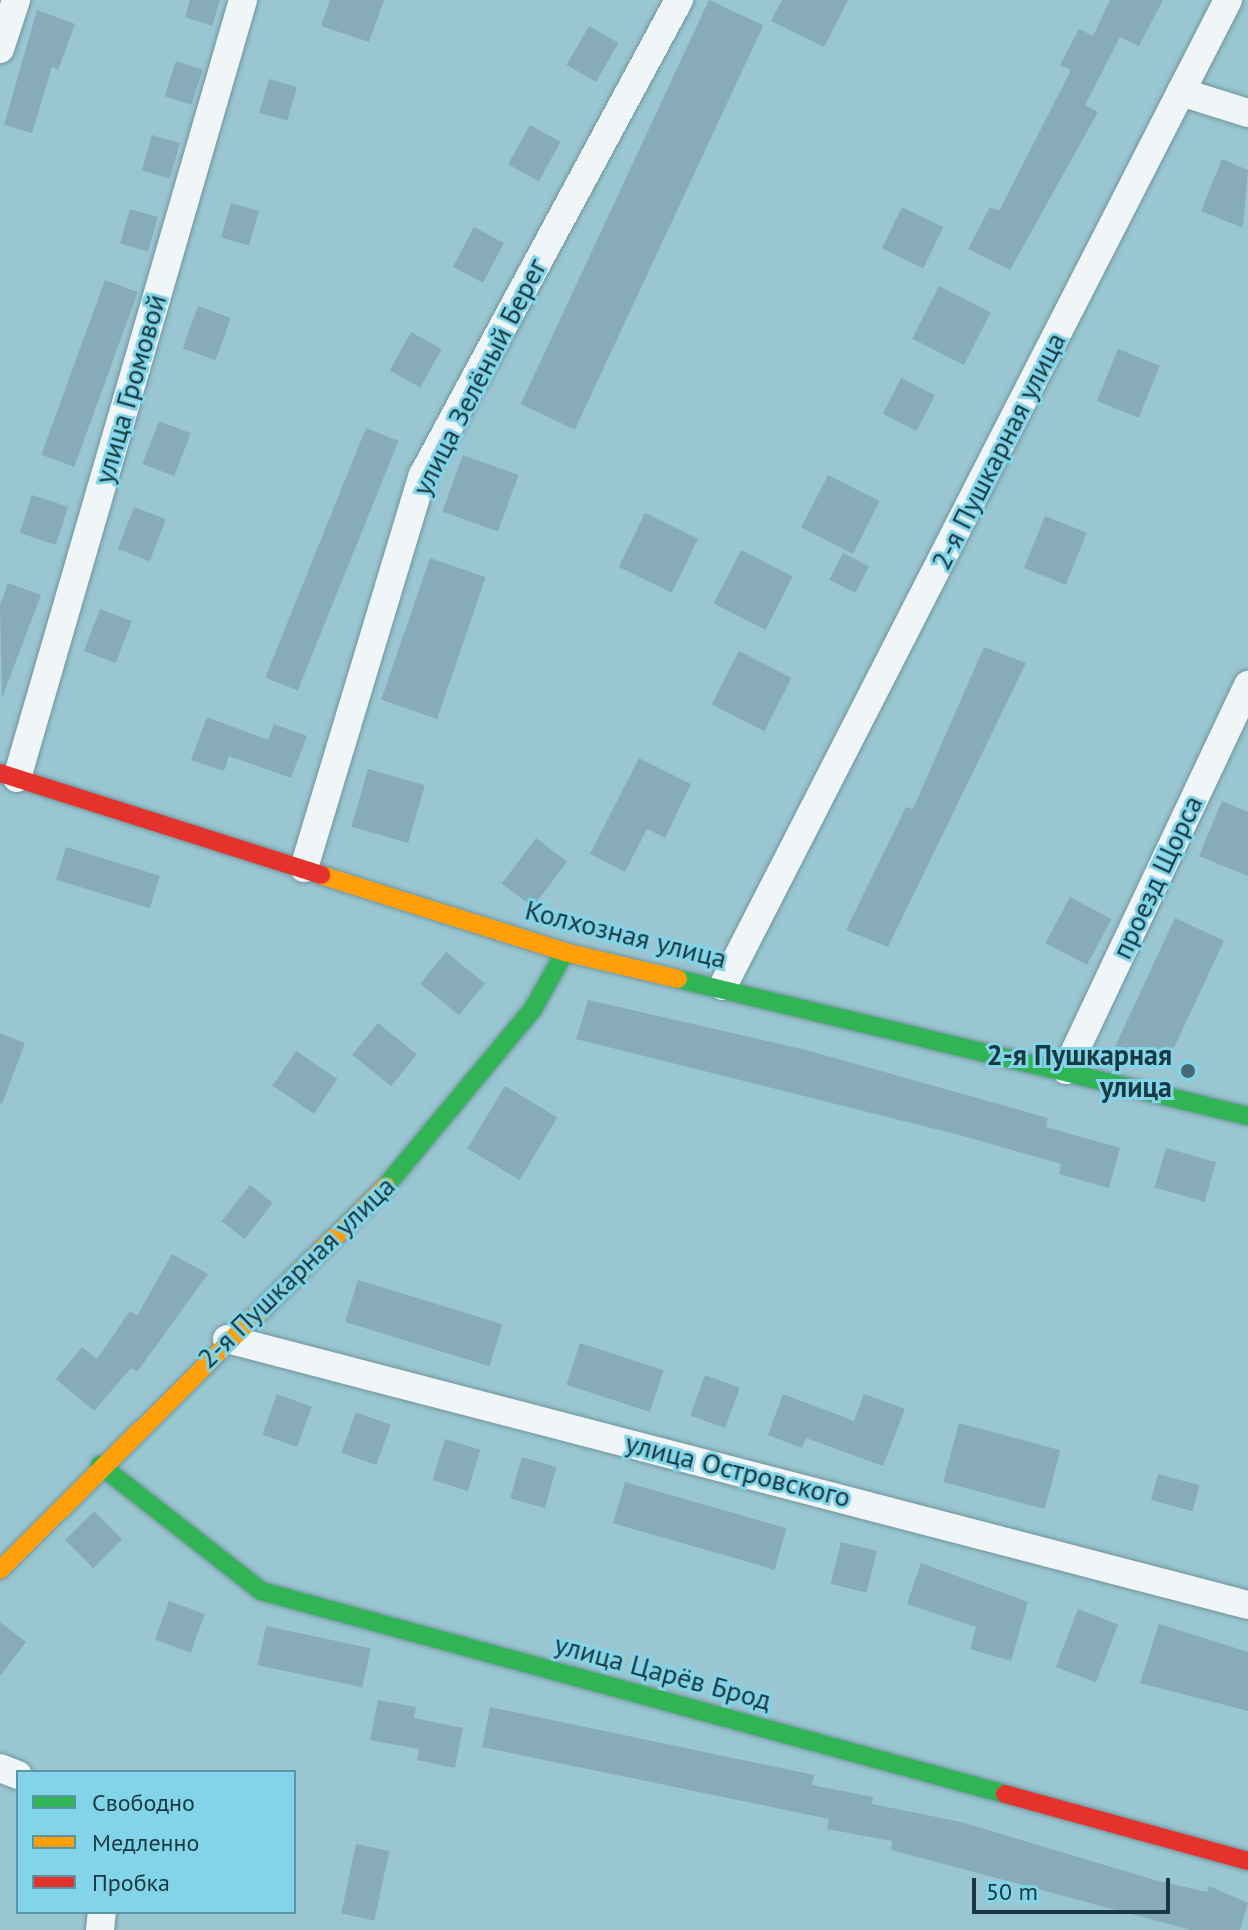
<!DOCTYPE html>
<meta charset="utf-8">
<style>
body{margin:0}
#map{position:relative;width:1248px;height:1930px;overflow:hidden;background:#9ac6d1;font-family:"PT Sans",sans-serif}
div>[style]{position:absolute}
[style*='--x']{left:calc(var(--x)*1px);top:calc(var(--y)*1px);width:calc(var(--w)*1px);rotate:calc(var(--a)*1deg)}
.building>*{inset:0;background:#87abb9;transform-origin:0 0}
.roads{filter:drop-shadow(0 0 2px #70949c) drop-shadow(0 0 2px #70949c)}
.street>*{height:28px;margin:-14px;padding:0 14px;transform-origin:14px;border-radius:14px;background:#f0f6f8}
.fast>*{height:18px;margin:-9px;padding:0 9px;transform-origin:9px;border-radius:9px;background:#30b455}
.slow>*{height:18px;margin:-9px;padding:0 9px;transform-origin:9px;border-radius:9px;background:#ff9f0a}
.jam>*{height:18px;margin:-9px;padding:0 9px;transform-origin:9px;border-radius:9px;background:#e5322d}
.dots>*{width:22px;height:22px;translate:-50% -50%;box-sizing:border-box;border:4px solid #83d4e8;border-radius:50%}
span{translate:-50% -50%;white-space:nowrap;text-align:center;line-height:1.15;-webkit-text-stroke:6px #83d4e8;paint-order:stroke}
.street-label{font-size:28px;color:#173941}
.poi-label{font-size:28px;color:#173941;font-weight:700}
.right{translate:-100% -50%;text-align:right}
.legend{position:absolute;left:16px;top:1770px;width:280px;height:144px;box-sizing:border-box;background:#83d4e8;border:2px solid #5896a5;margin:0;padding:10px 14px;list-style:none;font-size:24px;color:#173941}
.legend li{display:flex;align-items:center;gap:16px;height:40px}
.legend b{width:40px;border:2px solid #5896a5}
.scale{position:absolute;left:972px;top:1878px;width:198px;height:36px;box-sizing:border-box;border:4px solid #173941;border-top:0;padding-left:10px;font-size:24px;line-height:28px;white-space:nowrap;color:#173941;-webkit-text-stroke:6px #83d4e8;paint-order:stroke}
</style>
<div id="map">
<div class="building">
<i style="clip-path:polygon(190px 0,220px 0,212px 26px,185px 17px)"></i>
<i style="clip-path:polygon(330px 0,384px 0,369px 42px,321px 26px)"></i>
<i style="left:709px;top:0;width:60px;height:446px;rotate:25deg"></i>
<i style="clip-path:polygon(782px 0,848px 0,824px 47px,771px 21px)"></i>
<i style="clip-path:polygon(1110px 0,1163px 0,1139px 46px,1120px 37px,1085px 105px,1098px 112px,1010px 270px,968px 249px,990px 207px,999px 211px,1071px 70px,1060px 65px,1079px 29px,1093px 36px)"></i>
<i style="clip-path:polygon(37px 10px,75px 24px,58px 70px,52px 67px,32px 133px,4px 125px)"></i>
<i style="left:589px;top:26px;width:34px;height:45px;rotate:30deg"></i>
<i style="left:176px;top:61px;width:28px;height:37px;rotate:18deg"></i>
<i style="left:269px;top:79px;width:29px;height:35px;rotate:16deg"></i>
<i style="left:530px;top:125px;width:35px;height:45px;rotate:29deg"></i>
<i style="left:152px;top:135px;width:29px;height:37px;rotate:16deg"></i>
<i style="clip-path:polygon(1222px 159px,1248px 170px,1243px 228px,1201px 211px)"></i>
<i style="left:231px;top:203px;width:29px;height:36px;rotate:16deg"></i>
<i style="left:902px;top:207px;width:46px;height:46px;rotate:26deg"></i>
<i style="left:130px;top:209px;width:29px;height:36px;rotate:16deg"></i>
<i style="left:474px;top:227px;width:34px;height:45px;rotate:28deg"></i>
<i style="left:105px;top:280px;width:35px;height:186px;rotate:20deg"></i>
<i style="left:939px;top:286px;width:58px;height:59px;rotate:27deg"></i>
<i style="left:198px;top:306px;width:35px;height:45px;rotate:20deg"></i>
<i style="left:411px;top:332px;width:35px;height:44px;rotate:29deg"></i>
<i style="left:1118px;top:349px;width:45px;height:56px;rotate:22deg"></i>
<i style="left:901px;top:378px;width:38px;height:40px;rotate:27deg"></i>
<i style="left:159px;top:421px;width:34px;height:46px;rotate:21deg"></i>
<i style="left:366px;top:428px;width:35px;height:269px;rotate:22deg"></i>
<i style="left:463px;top:455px;width:59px;height:60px;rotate:20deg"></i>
<i style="left:828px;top:475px;width:58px;height:59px;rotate:27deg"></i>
<i style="left:32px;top:495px;width:38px;height:40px;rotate:18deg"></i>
<i style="left:134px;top:507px;width:34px;height:45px;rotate:21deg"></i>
<i style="left:645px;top:513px;width:59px;height:60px;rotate:26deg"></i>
<i style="left:1045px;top:516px;width:45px;height:56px;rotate:22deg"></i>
<i style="left:741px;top:550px;width:58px;height:60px;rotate:27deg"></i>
<i style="left:843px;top:553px;width:29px;height:30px;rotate:27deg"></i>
<i style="left:430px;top:558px;width:59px;height:150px;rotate:19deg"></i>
<i style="clip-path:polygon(8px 583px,41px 595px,2px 698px,0 605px)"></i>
<i style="left:100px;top:609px;width:34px;height:45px;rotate:21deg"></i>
<i style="clip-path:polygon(984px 647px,1026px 663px,888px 947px,846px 930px,906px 807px,913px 809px)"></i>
<i style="left:739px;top:651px;width:59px;height:60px;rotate:27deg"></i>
<i style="clip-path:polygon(207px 717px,268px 740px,274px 724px,307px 736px,291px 778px,229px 756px,224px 771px,191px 760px)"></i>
<i style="clip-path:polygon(639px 758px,691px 784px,665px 838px,647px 829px,625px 872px,590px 854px)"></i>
<i style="left:368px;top:769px;width:59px;height:60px;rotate:16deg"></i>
<i style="clip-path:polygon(1222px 801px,1248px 812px,1248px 876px,1199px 856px)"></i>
<i style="left:536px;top:838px;width:39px;height:57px;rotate:37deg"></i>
<i style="left:66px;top:847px;width:98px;height:34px;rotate:17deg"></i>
<i style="left:1070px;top:897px;width:47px;height:52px;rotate:28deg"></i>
<i style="left:1175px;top:918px;width:54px;height:141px;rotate:25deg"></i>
<i style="left:446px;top:952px;width:50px;height:41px;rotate:39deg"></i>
<i style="clip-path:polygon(588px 1000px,806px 1050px,1048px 1118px,1046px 1127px,1120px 1148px,1109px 1188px,1059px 1174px,1061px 1164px,967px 1137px,576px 1039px)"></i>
<i style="left:378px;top:1023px;width:50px;height:41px;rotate:39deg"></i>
<i style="clip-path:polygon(0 1033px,25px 1043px,2px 1104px,0 1103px)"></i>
<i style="left:296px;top:1051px;width:50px;height:42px;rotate:34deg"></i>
<i style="left:505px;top:1086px;width:61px;height:73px;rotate:31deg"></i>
<i style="left:1166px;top:1148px;width:52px;height:41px;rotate:16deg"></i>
<i style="left:250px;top:1185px;width:29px;height:46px;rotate:38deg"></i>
<i style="clip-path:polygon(172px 1254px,208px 1274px,137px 1372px,131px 1368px,94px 1411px,56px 1379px,82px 1347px,97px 1359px,130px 1311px,137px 1316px)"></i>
<i style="left:358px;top:1280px;width:151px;height:44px;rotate:17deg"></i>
<i style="left:580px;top:1343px;width:88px;height:44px;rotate:18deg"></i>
<i style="left:705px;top:1375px;width:37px;height:43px;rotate:20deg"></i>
<i style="left:277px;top:1394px;width:37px;height:43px;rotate:20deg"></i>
<i style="clip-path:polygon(783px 1394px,854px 1421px,864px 1394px,905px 1409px,883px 1466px,806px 1438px,802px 1448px,768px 1435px)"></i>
<i style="left:356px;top:1412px;width:37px;height:43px;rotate:20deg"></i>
<i style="left:959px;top:1423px;width:105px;height:61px;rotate:15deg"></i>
<i style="left:445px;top:1439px;width:37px;height:43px;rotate:17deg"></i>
<i style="left:522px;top:1457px;width:36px;height:43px;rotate:16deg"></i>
<i style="left:1158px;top:1474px;width:43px;height:27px;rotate:15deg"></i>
<i style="left:625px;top:1482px;width:168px;height:43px;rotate:16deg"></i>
<i style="left:94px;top:1511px;width:40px;height:41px;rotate:45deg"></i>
<i style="left:841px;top:1542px;width:37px;height:43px;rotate:14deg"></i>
<i style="clip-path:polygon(921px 1563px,1028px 1602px,1011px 1661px,970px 1649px,976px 1627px,907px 1604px)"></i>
<i style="left:169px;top:1601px;width:38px;height:41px;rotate:20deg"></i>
<i style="left:1078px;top:1609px;width:43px;height:62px;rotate:21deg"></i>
<i style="clip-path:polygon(0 1622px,26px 1642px,0 1676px)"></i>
<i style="clip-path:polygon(1159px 1624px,1248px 1652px,1248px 1711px,1140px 1683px)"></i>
<i style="left:266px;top:1626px;width:107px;height:40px;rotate:12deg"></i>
<i style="clip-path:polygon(378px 1700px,416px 1707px,414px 1718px,463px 1728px,455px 1768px,417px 1760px,419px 1749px,370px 1740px)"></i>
<i style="clip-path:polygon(490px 1707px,814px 1775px,812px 1785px,873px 1797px,872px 1804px,961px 1822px,1155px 1880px,1207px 1892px,1209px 1886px,1248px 1903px,1240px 1930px,1191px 1930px,891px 1850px,892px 1841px,827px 1829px,829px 1819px,482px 1747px)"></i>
<i style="left:356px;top:1844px;width:34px;height:71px;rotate:12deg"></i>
</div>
<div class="roads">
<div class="street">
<i style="--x:0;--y:49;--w:52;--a:-71.9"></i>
<i style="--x:1181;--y:92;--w:70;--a:17.4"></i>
<i style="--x:17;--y:778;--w:810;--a:-73.8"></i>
<i style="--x:304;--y:868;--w:411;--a:-73.2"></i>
<i style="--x:423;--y:475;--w:540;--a:-61.68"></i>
<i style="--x:723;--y:986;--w:1108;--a:-62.88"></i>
<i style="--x:1066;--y:1070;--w:426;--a:-64.7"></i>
<i style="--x:227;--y:1339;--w:1055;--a:14.6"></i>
<i style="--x:0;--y:1768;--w:19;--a:21"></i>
<i style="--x:100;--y:1930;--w:18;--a:-84"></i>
</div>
<div class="fast">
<i style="--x:678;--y:979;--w:586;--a:13.51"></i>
<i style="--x:386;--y:1186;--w:230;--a:-50.3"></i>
<i style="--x:533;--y:1009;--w:65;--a:-60.7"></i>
<i style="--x:100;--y:1465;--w:204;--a:38"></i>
<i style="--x:261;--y:1591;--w:771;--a:15.26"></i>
</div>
<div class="slow">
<i style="--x:321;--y:875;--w:256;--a:17.5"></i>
<i style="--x:565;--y:952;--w:116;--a:13.4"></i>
<i style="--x:0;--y:1570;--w:544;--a:-44.85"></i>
</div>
<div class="jam">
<i style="--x:0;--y:773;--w:337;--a:17.6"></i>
<i style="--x:1005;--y:1794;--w:252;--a:15.4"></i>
</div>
</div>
<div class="dots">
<i style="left:1188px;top:1071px;background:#456a73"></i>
</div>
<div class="street-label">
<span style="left:479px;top:377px;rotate:-63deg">улица Зелёный Берег</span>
<span style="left:130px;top:389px;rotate:-74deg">улица Громовой</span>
<span style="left:998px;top:451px;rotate:-63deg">2-я Пушкарная улица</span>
<span style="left:1157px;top:877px;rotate:-65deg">проезд Щорса</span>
<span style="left:626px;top:934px;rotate:14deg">Колхозная улица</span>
<span style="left:296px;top:1272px;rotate:-44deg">2-я Пушкарная улица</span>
<span style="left:738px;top:1470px;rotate:14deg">улица Островского</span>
<span style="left:663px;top:1672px;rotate:15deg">улица Царёв Брод</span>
</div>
<div class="poi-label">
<span class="right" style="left:1172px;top:1071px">2-я Пушкарная<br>улица</span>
</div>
<ul class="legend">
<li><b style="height:10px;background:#30b455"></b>Свободно</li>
<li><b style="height:10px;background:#ff9f0a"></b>Медленно</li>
<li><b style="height:10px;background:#e5322d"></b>Пробка</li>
</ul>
<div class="scale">50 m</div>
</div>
